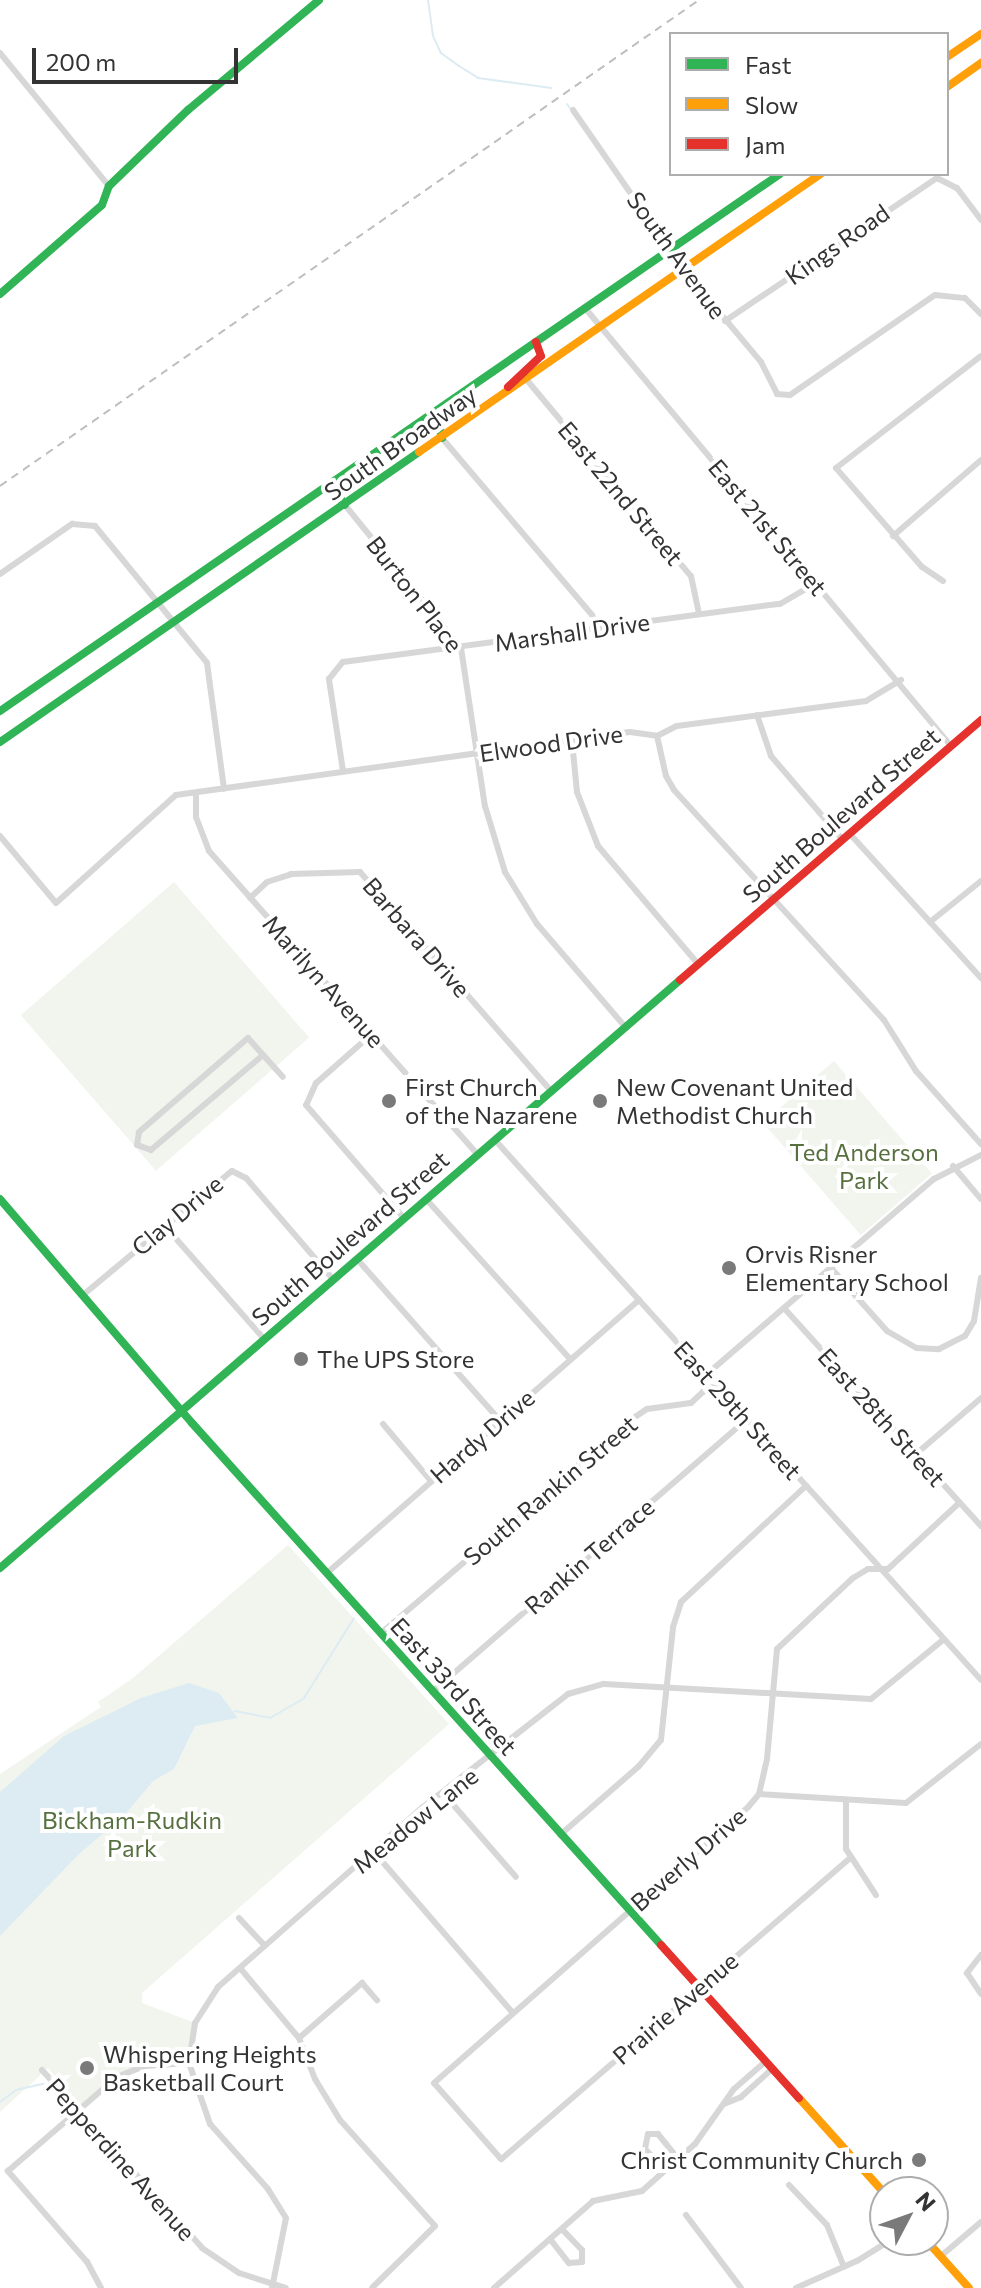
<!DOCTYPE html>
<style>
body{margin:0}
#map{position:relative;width:981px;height:2288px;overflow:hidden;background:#fff;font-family:Commissioner,sans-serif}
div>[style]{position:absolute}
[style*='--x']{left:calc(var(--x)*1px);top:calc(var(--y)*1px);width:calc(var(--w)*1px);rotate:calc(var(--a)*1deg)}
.green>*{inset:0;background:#f1f5ed;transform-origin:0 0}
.water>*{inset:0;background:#ddebf3}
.stream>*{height:2px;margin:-1px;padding:0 1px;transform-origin:1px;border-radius:1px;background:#ddebf3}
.street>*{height:6px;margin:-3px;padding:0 3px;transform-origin:3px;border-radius:3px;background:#d7d7d7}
.fast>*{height:8px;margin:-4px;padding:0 4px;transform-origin:4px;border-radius:4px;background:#30b455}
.slow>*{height:8px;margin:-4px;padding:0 4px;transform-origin:4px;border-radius:4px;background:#ff9f0a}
.jam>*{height:8px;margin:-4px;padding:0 4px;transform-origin:4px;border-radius:4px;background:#e5322d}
.rail>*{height:2px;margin-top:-1px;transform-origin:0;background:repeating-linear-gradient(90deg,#bebebe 0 8px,transparent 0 14px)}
.dots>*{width:22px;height:22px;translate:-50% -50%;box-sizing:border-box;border:4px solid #fff;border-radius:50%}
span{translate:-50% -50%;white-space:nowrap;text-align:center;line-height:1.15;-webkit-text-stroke:8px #fff;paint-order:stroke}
.street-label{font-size:24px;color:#333}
.poi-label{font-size:24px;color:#333}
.left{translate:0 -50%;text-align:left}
.right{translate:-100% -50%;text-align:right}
.park-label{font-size:24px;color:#56703f}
.legend{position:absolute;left:669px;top:32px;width:280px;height:144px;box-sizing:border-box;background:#fff;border:2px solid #adadad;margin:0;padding:10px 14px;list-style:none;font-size:24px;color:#333}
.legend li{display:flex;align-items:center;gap:16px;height:40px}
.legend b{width:40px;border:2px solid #adadad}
.north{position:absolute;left:869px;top:2176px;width:80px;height:80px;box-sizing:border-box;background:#fff;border:2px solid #adadad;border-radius:50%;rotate:49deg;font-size:22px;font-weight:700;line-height:32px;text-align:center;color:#333}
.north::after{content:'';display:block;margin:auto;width:28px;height:36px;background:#7a7a7a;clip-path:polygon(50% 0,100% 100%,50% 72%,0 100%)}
.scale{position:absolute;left:32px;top:48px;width:206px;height:36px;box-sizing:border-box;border:4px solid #333;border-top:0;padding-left:10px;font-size:24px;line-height:28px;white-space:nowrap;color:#333;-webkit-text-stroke:6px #fff;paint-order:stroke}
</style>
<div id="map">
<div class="green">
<i style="left:174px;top:882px;width:206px;height:203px;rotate:49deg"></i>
<i style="left:834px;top:1061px;width:149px;height:94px;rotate:49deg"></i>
<i style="clip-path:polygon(288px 1545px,449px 1724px,142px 1993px,142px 2003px,195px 2023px,189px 2063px,124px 2073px,81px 2106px,48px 2068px,0 2112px,0 1774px,101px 1707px,98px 1702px,133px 1678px)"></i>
</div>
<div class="water">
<i style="clip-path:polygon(189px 1683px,219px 1693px,238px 1718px,195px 1726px,174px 1769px,153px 1781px,124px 1816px,79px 1854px,0 1936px,0 1792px,64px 1736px,141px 1698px)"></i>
</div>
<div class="stream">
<i style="--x:428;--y:0;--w:36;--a:82"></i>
<i style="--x:433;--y:36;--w:19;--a:65"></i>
<i style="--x:441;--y:53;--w:22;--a:36"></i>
<i style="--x:459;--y:66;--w:22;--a:32"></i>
<i style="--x:478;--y:78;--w:74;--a:7.8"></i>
<i style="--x:567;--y:104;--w:9;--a:54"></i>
<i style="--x:235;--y:1711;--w:36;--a:11"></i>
<i style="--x:270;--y:1718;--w:39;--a:-30"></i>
<i style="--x:304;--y:1698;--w:94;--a:-58"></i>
<i style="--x:0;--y:2102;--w:20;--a:-37"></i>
<i style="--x:16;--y:2090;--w:28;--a:-13"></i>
</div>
<div class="street">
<i style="--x:0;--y:53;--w:172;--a:50.7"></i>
<i style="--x:573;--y:110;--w:193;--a:55.3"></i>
<i style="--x:683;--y:269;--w:121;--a:50"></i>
<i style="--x:761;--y:362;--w:36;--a:63"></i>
<i style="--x:777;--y:394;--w:13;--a:4"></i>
<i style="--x:790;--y:395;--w:176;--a:-34.6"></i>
<i style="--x:935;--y:295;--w:30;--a:6"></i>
<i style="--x:965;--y:298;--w:23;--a:45"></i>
<i style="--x:585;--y:308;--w:571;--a:50.12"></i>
<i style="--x:725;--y:321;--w:256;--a:-34"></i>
<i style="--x:937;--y:178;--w:22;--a:27"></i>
<i style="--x:957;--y:188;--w:40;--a:53"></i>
<i style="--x:526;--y:379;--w:257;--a:50.1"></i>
<i style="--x:691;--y:576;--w:39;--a:78"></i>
<i style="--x:442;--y:438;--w:232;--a:49.7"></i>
<i style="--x:592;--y:615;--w:16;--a:68"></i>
<i style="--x:345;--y:505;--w:184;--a:51"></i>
<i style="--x:461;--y:648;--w:160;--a:81.4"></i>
<i style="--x:485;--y:806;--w:69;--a:73.1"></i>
<i style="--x:505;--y:872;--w:61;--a:58.4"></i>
<i style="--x:537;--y:924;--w:137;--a:49.4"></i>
<i style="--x:893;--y:536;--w:116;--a:-40.8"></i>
<i style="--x:0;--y:574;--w:88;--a:-34.8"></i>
<i style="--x:72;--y:524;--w:23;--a:5"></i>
<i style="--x:95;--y:526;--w:177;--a:50.7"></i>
<i style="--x:207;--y:663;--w:127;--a:82.3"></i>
<i style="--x:943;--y:581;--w:25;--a:-146"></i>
<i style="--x:922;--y:567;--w:131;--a:-131"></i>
<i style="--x:836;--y:468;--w:183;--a:-37.7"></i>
<i style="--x:757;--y:715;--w:43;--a:71.1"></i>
<i style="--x:771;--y:756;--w:111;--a:49.4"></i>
<i style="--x:657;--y:736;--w:41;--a:77.3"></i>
<i style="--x:666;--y:776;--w:16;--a:60"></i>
<i style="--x:674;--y:790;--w:311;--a:47.6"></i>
<i style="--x:884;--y:1020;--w:60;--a:57.9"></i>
<i style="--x:916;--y:1071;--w:98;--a:48.3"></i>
<i style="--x:657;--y:736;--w:22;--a:-27"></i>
<i style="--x:677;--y:726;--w:191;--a:-7.5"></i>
<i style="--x:866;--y:701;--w:41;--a:-31"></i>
<i style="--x:572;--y:741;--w:51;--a:84.4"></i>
<i style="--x:577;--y:792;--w:58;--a:68.7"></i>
<i style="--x:598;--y:846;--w:156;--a:49.7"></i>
<i style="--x:343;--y:771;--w:93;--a:-98.7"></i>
<i style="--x:329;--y:679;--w:22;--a:-51"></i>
<i style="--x:343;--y:662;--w:441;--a:-7.6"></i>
<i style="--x:780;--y:604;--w:42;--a:-30.3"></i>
<i style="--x:196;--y:794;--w:23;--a:90"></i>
<i style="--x:196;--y:817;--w:36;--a:69"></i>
<i style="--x:209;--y:851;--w:406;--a:48.5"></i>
<i style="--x:850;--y:834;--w:195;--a:47.7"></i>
<i style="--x:0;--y:836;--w:87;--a:50.1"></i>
<i style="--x:56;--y:903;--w:161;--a:-42"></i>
<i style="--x:176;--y:795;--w:458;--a:-7.9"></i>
<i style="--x:630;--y:732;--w:27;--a:8"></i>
<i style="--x:250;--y:898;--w:23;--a:-43"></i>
<i style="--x:267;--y:882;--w:25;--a:-18"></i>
<i style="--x:291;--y:874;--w:69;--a:-1.7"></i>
<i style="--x:360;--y:872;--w:292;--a:48.9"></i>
<i style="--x:930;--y:922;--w:65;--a:-38.8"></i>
<i style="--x:373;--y:1033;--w:76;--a:138.7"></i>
<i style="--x:316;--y:1083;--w:24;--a:114"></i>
<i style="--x:306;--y:1105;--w:150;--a:49.1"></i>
<i style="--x:263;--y:1055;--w:147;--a:139.7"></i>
<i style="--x:151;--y:1150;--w:15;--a:-160"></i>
<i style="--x:137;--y:1145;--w:13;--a:-81"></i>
<i style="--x:139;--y:1132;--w:144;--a:-40.8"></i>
<i style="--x:248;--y:1038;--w:52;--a:48.1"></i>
<i style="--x:495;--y:1140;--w:726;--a:48.01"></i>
<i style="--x:953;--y:1166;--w:43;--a:49.7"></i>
<i style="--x:426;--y:1199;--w:215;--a:48"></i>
<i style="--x:164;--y:1225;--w:152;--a:48.7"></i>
<i style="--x:357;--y:1259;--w:217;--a:48.5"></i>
<i style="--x:831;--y:1268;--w:84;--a:48.4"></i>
<i style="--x:887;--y:1331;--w:34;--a:30"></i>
<i style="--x:917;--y:1348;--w:22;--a:3"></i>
<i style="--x:939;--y:1349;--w:29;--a:-27"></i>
<i style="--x:965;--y:1336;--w:17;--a:-59"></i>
<i style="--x:974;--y:1321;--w:44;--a:-80.8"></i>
<i style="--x:83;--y:1295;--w:194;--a:-39.8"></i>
<i style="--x:232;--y:1171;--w:16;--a:27"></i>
<i style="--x:246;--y:1178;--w:133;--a:49.3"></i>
<i style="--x:784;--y:1308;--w:294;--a:47.9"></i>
<i style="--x:383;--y:1424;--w:75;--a:49.9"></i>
<i style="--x:916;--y:1454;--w:86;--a:-40.7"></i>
<i style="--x:327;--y:1573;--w:415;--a:-41.2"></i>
<i style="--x:380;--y:1634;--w:331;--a:-40.5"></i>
<i style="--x:632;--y:1419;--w:18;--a:-34"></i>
<i style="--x:647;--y:1409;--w:44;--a:-7.8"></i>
<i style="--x:691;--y:1403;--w:16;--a:-43"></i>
<i style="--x:703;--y:1392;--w:26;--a:-65"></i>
<i style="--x:714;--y:1368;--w:290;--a:-40.7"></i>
<i style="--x:934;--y:1179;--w:53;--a:-27.1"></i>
<i style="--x:432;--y:1692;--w:415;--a:-40.9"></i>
<i style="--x:443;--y:1793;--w:111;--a:49"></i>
<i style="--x:759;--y:1794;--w:147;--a:3.5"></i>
<i style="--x:906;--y:1803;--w:95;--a:-38.2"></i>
<i style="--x:846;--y:1802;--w:47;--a:90"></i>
<i style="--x:846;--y:1849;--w:55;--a:56.9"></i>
<i style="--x:560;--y:1835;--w:105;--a:-41.1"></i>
<i style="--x:639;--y:1766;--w:34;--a:-50"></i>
<i style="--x:661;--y:1740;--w:114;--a:-83.9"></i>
<i style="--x:673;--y:1627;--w:26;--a:-72"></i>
<i style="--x:681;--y:1602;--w:171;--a:-42.9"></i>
<i style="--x:374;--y:1852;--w:211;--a:49.2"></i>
<i style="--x:849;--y:1859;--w:459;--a:139.2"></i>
<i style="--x:501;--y:2159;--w:101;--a:-131.4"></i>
<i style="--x:434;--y:2083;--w:419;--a:-41.3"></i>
<i style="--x:749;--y:1806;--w:16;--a:-50"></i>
<i style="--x:759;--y:1794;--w:36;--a:-77"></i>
<i style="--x:767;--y:1759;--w:110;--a:-84.8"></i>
<i style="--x:777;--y:1649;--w:104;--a:-43.1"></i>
<i style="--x:853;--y:1578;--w:17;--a:-31"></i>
<i style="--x:868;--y:1569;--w:20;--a:0"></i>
<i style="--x:888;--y:1569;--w:97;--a:-42.9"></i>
<i style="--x:239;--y:1918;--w:38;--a:47"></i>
<i style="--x:981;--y:1955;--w:23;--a:128"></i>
<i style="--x:967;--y:1973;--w:25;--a:56"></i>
<i style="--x:240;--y:1968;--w:92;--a:49.9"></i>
<i style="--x:299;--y:2038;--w:44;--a:68.7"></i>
<i style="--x:315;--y:2079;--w:48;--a:58.6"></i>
<i style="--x:340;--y:2120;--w:142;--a:48.1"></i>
<i style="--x:435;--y:2226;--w:88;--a:135.5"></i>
<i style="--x:299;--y:2038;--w:84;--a:-41.1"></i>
<i style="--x:362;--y:1983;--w:23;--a:49"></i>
<i style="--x:42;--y:2070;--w:239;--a:48"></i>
<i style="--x:202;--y:2248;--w:45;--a:34"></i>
<i style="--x:239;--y:2273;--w:49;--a:17.7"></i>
<i style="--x:724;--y:2104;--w:18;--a:-22"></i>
<i style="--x:741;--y:2097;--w:42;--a:-42.1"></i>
<i style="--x:666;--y:2170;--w:30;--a:-135"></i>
<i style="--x:645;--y:2149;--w:15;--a:-79"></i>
<i style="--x:648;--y:2134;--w:10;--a:0"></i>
<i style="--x:658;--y:2134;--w:32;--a:51"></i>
<i style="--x:789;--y:2185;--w:55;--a:46.5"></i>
<i style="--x:827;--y:2225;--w:45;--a:68"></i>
<i style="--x:686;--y:2215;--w:91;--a:53"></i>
<i style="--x:550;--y:2239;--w:31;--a:52"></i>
<i style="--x:569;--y:2263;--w:13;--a:-4"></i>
<i style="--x:582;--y:2262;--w:12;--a:-90"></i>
<i style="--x:582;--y:2250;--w:29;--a:-134"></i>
<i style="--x:941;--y:2256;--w:52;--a:-40.4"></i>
<i style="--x:101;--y:2288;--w:30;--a:-118"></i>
<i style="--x:87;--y:2262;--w:121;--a:-131"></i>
<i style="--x:8;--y:2171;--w:144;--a:-40.8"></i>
<i style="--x:117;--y:2077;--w:29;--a:-22"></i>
<i style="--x:144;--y:2066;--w:45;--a:-3.8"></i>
<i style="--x:272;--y:2288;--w:71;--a:-78.7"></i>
<i style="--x:286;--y:2218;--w:34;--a:-122"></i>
<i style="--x:268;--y:2189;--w:87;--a:-131.7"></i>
<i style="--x:210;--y:2124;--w:65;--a:-109"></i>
<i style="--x:189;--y:2063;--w:40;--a:-81.5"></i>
<i style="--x:195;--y:2023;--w:43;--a:-57.4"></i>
<i style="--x:218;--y:1987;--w:273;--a:-41.3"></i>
<i style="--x:423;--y:1807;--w:184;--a:-37.9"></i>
<i style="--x:568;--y:1694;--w:37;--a:-16"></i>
<i style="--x:604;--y:1684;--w:267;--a:3.2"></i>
<i style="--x:871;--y:1699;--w:94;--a:-39.4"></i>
<i style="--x:494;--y:2288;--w:132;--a:-41.3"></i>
<i style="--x:593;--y:2201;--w:50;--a:-11.5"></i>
<i style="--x:642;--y:2191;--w:71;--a:-41.6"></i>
<i style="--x:695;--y:2144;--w:67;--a:-54.7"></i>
<i style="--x:734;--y:2089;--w:41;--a:-41.1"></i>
<i style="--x:796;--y:2288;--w:67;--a:-23.9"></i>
<i style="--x:857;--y:2261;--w:39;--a:-32"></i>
</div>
<div class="fast">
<i style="--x:0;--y:294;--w:135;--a:-41.1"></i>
<i style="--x:102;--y:205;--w:20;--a:-70"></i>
<i style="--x:109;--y:186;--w:110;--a:-43.9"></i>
<i style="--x:188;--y:110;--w:171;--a:-40"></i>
<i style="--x:442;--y:438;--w:16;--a:-105"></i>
<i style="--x:438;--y:423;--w:36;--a:-44"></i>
<i style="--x:331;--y:485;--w:24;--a:55"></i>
<i style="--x:0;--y:711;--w:947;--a:-34.55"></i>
<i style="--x:0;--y:742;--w:510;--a:-34.69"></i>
<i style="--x:0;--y:1199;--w:295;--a:49.4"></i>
<i style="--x:192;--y:1423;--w:702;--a:48.06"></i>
<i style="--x:0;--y:1568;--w:899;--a:-40.85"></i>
</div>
<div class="slow">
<i style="--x:947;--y:57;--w:41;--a:-34.1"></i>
<i style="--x:947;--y:87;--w:42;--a:-35.2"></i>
<i style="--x:419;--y:452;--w:489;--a:-34.7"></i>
<i style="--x:799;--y:2098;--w:129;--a:48.1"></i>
<i style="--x:926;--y:2240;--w:64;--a:48.1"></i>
</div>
<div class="jam">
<i style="--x:508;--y:387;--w:45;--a:-43.2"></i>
<i style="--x:541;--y:356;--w:15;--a:-110"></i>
<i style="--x:680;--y:980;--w:398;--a:-40.8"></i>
<i style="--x:661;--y:1945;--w:206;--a:48"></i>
</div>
<div class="rail">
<i style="--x:0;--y:486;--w:851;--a:-34.81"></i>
</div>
<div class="dots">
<i style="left:389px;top:1101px;background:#7a7a7a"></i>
<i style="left:600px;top:1101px;background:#7a7a7a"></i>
<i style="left:729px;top:1268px;background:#7a7a7a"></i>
<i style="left:301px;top:1359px;background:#7a7a7a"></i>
<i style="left:87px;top:2068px;background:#7a7a7a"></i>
<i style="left:919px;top:2160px;background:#7a7a7a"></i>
</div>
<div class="street-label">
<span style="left:837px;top:244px;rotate:-35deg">Kings Road</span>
<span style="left:677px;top:255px;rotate:54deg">South Avenue</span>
<span style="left:400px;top:443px;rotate:-35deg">South Broadway</span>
<span style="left:621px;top:493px;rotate:50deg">East 22nd Street</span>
<span style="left:768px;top:527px;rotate:50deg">East 21st Street</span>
<span style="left:415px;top:594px;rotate:52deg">Burton Place</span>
<span style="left:572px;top:632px;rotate:-8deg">Marshall Drive</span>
<span style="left:551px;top:743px;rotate:-8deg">Elwood Drive</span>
<span style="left:841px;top:815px;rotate:-41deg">South Boulevard Street</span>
<span style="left:417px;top:937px;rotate:49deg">Barbara Drive</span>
<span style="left:324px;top:981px;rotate:48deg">Marilyn Avenue</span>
<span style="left:177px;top:1215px;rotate:-40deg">Clay Drive</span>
<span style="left:350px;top:1238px;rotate:-41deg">South Boulevard Street</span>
<span style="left:738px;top:1410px;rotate:48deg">East 29th Street</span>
<span style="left:882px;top:1417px;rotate:48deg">East 28th Street</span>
<span style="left:482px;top:1436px;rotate:-41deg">Hardy Drive</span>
<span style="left:550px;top:1490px;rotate:-40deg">South Rankin Street</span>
<span style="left:589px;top:1556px;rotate:-41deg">Rankin Terrace</span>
<span style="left:454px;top:1686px;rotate:48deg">East 33rd Street</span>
<span style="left:415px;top:1820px;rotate:-39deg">Meadow Lane</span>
<span style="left:688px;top:1859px;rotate:-41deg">Beverly Drive</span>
<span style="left:675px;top:2008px;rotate:-41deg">Prairie Avenue</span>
<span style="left:121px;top:2159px;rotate:48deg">Pepperdine Avenue</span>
</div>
<div class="poi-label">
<span class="left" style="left:405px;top:1101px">First Church<br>of the Nazarene</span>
<span class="left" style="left:616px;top:1101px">New Covenant United<br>Methodist Church</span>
<span class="left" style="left:745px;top:1268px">Orvis Risner<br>Elementary School</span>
<span class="left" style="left:317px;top:1359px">The UPS Store</span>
<span class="left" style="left:103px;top:2068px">Whispering Heights<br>Basketball Court</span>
<span class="right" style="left:903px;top:2160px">Christ Community Church</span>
</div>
<div class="park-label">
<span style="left:864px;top:1166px">Ted Anderson<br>Park</span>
<span style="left:132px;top:1834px">Bickham-Rudkin<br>Park</span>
</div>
<ul class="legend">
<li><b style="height:10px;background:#30b455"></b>Fast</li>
<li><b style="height:10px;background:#ff9f0a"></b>Slow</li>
<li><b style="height:10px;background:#e5322d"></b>Jam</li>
</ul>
<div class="north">N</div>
<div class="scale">200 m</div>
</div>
